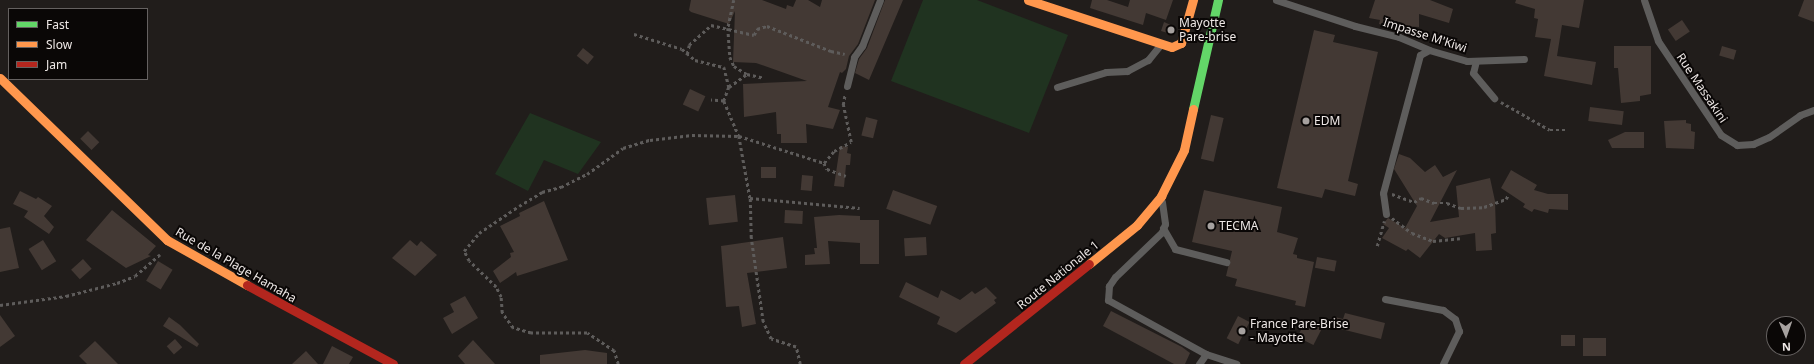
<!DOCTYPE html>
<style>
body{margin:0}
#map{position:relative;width:1814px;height:364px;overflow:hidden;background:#211d1b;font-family:"Noto Sans",sans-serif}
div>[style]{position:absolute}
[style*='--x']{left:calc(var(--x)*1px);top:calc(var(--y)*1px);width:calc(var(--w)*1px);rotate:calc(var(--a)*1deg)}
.green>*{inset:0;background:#203320}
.building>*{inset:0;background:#433934;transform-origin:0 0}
.path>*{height:2.5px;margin-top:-1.25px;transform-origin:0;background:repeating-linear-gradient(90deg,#5e5c5b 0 3px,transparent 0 6px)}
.lane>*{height:7px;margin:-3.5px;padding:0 3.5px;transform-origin:3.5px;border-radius:3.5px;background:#5e5d5c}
.fast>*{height:9px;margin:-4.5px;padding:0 4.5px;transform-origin:4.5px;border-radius:4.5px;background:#63d668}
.slow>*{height:9px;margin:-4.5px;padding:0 4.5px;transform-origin:4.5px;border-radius:4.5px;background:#ff974d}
.jam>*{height:9px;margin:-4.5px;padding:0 4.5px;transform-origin:4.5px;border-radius:4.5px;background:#b3261e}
.dots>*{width:11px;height:11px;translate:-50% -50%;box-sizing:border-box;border:2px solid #0a0706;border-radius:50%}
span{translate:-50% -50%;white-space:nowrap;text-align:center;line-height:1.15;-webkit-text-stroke:4px #0a0706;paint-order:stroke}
.poi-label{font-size:12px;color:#eee8e6}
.left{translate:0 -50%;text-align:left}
.street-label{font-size:12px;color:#eee8e6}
.legend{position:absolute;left:8px;top:8px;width:140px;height:72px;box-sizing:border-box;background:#0a0706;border:1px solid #656160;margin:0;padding:5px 7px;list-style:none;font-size:12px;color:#eee8e6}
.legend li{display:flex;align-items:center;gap:8px;height:20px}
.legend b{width:20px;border:1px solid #656160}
.north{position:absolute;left:1766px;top:316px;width:40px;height:40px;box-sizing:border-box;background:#0a0706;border:1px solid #656160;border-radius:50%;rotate:178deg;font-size:11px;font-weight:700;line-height:16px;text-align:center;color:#eee8e6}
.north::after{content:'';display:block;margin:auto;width:14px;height:18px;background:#a6a19f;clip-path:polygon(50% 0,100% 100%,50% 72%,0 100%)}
</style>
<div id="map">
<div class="green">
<i style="clip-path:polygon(923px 0,977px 0,1068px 35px,1029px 133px,891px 81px)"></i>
<i style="clip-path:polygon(530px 113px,601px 142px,578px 174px,544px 160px,528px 191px,495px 174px)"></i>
</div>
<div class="building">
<i style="clip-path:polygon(691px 0,762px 0,786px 9px,787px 5px,793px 7px,796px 0,808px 0,820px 7px,822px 0,875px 0,858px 44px,849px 56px,846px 69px,842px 73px,840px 72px,828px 107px,840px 110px,833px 129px,806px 124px,807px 143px,781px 143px,781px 134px,777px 134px,776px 112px,744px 117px,743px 84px,807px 81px,756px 63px,733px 62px,735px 11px,729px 24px,691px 12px,689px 10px)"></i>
<i style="clip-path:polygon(885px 0,903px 0,869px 80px,855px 73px,859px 59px,867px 48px)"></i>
<i style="clip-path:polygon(1092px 0,1107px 0,1128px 7px,1130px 0,1173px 0,1166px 20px,1146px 13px,1143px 25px,1090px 8px)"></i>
<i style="clip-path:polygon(1375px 0,1430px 0,1453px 9px,1449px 23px,1419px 14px,1419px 27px,1402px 26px,1401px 29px,1379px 24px,1380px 20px,1369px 18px)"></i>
<i style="clip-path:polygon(1516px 0,1584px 0,1579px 28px,1562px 25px,1557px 56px,1596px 62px,1592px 85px,1544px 76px,1551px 39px,1535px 37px,1538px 19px,1534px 18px,1535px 9px,1515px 3px)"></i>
<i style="clip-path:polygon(1804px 0,1814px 0,1814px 22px,1798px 16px)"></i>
<i style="left:1682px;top:20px;width:14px;height:17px;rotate:56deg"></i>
<i style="clip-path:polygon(1164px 22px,1173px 26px,1171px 34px,1161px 31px)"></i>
<i style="clip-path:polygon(1314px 30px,1335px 35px,1333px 42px,1378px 52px,1348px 181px,1358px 184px,1355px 196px,1325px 189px,1322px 198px,1277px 188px)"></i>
<i style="clip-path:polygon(1614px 46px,1651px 46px,1651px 94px,1640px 96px,1640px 101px,1621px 103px,1618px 68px,1614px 68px)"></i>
<i style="left:1722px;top:46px;width:15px;height:10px;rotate:16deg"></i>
<i style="left:583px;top:48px;width:14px;height:10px;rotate:39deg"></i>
<i style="left:690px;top:89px;width:17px;height:17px;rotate:25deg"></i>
<i style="left:1590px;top:107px;width:34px;height:14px;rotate:7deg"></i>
<i style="left:1211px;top:115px;width:13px;height:45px;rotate:13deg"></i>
<i style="left:866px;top:117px;width:12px;height:19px;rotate:14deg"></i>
<i style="clip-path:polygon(1686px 120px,1686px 123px,1691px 124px,1691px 131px,1695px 132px,1694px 149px,1666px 148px,1664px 121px)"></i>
<i style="left:88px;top:131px;width:16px;height:11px;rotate:45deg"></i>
<i style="clip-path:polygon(1625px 132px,1644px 132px,1644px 148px,1612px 148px,1608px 140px)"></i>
<i style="clip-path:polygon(840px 146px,848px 147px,847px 153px,851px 154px,850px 165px,846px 165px,844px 187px,834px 186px)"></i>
<i style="clip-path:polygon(1399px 154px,1410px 158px,1425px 172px,1435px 165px,1443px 177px,1457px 170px,1430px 222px,1459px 217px,1456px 186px,1490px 178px,1495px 201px,1496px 233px,1491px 234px,1492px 250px,1476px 251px,1475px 233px,1445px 238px,1439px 234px,1420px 258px,1408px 249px,1406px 251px,1382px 238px,1389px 228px,1383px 224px,1388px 218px,1405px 228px,1417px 206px,1394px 169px)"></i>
<i style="left:776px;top:167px;width:11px;height:15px;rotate:90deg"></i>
<i style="clip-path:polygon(1511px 170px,1537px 185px,1534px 190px,1548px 194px,1568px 194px,1568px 210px,1549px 209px,1548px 213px,1534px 209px,1532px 212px,1523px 207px,1525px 204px,1501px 188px)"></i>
<i style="left:802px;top:175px;width:11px;height:15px;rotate:5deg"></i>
<i style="left:893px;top:190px;width:47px;height:20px;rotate:20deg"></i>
<i style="clip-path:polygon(1204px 190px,1282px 207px,1277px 232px,1298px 238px,1293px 254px,1297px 255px,1297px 258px,1314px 262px,1305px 307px,1295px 305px,1296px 301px,1235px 286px,1237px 279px,1226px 276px,1232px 251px,1192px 242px)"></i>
<i style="clip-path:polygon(20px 191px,36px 199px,38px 197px,52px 206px,44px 216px,54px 227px,49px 234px,24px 217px,28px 211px,13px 204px)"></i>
<i style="left:735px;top:195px;width:27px;height:29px;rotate:84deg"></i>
<i style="clip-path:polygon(544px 201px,568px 260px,517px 276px,516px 272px,500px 283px,493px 271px,511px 257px,510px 253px,514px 252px,500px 226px,520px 216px,519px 213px)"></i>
<i style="clip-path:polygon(112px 210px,156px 246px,148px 255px,151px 256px,126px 268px,86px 240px)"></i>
<i style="left:785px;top:210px;width:18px;height:13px;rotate:3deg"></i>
<i style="clip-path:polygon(839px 215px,860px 216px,860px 220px,879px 220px,879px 264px,860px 264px,860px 243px,828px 241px,830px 264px,805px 265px,805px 255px,815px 254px,814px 248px,817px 248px,814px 217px)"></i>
<i style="clip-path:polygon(10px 227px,19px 268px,0 272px,0 229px)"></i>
<i style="clip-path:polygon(783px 237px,787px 268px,747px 273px,756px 324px,742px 327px,739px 306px,726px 307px,721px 246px)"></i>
<i style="left:926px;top:237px;width:18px;height:22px;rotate:87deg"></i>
<i style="left:43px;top:240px;width:25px;height:17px;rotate:58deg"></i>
<i style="clip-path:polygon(410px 240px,417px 246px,421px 241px,437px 255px,415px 276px,392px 258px)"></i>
<i style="left:1317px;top:257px;width:20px;height:11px;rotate:11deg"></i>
<i style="left:83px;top:259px;width:13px;height:16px;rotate:48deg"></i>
<i style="left:158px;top:261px;width:17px;height:23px;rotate:31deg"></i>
<i style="clip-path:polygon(906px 282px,938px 298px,941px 290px,960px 300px,972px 291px,975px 294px,986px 287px,997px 298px,994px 300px,996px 303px,956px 333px,937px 324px,940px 317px,899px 297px)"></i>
<i style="clip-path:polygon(465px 296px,478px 318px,452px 334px,443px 318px,454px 312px,450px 304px)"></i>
<i style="clip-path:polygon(1111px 311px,1182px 347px,1190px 353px,1185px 364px,1174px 364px,1103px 326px)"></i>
<i style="clip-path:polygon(1345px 313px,1385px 323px,1381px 339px,1333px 327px,1335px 317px,1343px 319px)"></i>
<i style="clip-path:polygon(0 315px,15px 336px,0 347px)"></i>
<i style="left:1238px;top:316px;width:13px;height:25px;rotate:27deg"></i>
<i style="clip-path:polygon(169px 317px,180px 325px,199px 344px,197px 347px,163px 326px)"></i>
<i style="left:1306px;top:320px;width:18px;height:19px;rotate:27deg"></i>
<i style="left:1561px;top:335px;width:14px;height:11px"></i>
<i style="left:1583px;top:338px;width:23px;height:18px"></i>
<i style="left:175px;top:339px;width:11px;height:11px;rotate:49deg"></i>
<i style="clip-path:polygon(473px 340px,495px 364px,465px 364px,458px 356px)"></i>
<i style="clip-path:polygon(95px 341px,118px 364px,87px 364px,79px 356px)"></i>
<i style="clip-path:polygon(332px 346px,353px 357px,349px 364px,323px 364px)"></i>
<i style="clip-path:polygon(585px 350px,607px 353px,607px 364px,540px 364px,540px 355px)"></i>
<i style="clip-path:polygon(306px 351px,318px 364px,292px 364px)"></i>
</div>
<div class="path">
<i style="--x:734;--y:0;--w:29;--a:102"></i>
<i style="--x:728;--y:28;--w:29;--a:86"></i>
<i style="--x:730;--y:57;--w:10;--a:66"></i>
<i style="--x:734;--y:66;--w:15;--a:32"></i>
<i style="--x:747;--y:74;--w:17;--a:13"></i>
<i style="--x:634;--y:34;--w:50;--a:17.4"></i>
<i style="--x:682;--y:49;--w:17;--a:40"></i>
<i style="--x:695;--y:60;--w:30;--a:14"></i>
<i style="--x:724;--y:67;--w:21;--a:76"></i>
<i style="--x:729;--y:87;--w:15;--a:110"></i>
<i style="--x:724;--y:101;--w:13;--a:-176"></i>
<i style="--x:687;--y:54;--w:9;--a:-77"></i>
<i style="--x:689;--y:45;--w:30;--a:-42"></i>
<i style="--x:711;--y:25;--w:44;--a:13.1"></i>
<i style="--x:754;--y:35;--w:7;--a:-63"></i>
<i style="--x:757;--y:29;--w:10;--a:-17"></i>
<i style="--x:767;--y:26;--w:69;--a:21.3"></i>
<i style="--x:831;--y:51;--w:14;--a:12"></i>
<i style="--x:729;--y:87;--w:22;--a:-36"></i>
<i style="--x:724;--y:101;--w:38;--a:67"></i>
<i style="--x:739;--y:136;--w:63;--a:79.9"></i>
<i style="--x:1501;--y:102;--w:56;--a:29.7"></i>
<i style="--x:1550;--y:130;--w:16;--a:0"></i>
<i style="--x:824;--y:163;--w:7;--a:63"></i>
<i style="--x:827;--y:169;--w:20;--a:20"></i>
<i style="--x:1392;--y:194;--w:23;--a:20"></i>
<i style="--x:1414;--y:202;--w:8;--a:-30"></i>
<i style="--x:1421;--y:198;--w:14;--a:21"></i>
<i style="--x:1434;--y:203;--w:13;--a:0"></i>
<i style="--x:1447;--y:203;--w:15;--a:20"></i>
<i style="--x:1461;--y:208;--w:23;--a:-2"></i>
<i style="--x:1484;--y:207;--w:23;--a:-20"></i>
<i style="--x:1506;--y:199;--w:4;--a:-63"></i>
<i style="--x:1392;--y:218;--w:25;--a:37"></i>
<i style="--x:1412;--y:233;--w:22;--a:21"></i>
<i style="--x:1433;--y:241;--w:27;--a:-6"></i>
<i style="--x:1377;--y:246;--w:26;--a:-74"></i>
<i style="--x:0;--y:305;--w:67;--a:-7.8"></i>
<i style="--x:66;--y:296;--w:53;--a:-14.3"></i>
<i style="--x:117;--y:283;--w:19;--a:-21"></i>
<i style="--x:135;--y:276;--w:33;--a:-41"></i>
<i style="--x:618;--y:364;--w:14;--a:-107"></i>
<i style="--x:614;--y:351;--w:32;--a:-146"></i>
<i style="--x:587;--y:333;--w:56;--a:180"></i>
<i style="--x:531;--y:333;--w:19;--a:-164"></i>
<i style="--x:513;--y:328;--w:19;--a:-126"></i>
<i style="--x:502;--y:313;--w:16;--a:-94"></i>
<i style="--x:501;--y:297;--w:11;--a:-117"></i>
<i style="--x:496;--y:287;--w:37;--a:-136"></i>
<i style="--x:469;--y:261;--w:11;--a:-117"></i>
<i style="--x:464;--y:251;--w:23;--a:-50"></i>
<i style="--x:479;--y:233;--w:48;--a:-34"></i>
<i style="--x:519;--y:206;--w:27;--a:-31"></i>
<i style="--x:542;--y:192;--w:20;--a:-15"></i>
<i style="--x:561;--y:187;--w:29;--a:-27"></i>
<i style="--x:587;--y:174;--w:44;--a:-35.8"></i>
<i style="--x:623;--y:148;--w:28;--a:-17"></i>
<i style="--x:650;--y:140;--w:42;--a:-6.8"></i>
<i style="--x:692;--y:135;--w:47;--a:1.2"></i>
<i style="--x:739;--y:136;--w:89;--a:17.6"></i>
<i style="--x:824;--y:163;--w:16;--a:-50"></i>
<i style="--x:834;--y:151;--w:19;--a:-28"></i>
<i style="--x:851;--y:142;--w:38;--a:-102"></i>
<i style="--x:843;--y:105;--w:11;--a:-80"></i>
<i style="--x:800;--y:364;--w:17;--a:-103"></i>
<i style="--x:796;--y:347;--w:26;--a:-162"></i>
<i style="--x:771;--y:339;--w:19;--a:-115"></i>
<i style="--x:763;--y:322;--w:85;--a:-98.1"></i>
<i style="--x:751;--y:238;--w:40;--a:-91.4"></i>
<i style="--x:750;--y:198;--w:110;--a:5.2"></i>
</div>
<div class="lane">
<i style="--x:1276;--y:0;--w:83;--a:18.2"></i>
<i style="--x:1355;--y:26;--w:45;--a:14"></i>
<i style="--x:1399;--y:37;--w:33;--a:23"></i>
<i style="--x:1429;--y:50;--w:40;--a:16"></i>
<i style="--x:1467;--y:61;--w:57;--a:-2"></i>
<i style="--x:1644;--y:0;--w:43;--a:71.1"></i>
<i style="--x:1658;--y:41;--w:113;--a:56.2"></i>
<i style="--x:1721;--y:135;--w:19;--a:32"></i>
<i style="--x:1737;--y:145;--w:16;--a:-4"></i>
<i style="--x:1753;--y:144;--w:17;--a:-24"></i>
<i style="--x:1769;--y:137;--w:38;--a:-35"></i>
<i style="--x:1800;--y:115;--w:15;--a:-20"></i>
<i style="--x:1476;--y:61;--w:12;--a:104"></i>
<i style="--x:1473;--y:73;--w:33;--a:50"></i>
<i style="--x:847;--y:86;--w:30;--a:-76"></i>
<i style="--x:854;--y:57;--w:14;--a:-54"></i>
<i style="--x:862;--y:46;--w:49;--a:-68.6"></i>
<i style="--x:1057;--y:87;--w:51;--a:-17"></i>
<i style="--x:1106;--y:72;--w:21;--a:-3"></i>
<i style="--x:1127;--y:71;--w:24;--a:-28"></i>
<i style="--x:1148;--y:60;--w:19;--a:-51"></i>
<i style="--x:1162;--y:202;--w:22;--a:82"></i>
<i style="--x:1165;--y:224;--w:9;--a:111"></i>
<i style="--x:1162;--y:232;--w:65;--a:136.2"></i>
<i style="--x:1115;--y:277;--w:11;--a:124"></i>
<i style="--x:1109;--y:286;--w:14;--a:94"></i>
<i style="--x:1108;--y:300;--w:112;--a:28.9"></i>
<i style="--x:1206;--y:354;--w:12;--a:125"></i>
<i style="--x:1386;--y:214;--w:21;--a:-98"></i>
<i style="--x:1383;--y:193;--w:143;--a:-75"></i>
<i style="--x:1420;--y:55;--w:10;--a:-29"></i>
<i style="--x:1163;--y:228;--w:24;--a:60"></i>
<i style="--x:1175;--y:249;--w:53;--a:14.3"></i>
<i style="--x:1385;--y:299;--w:59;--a:10.7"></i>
<i style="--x:1443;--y:310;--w:15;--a:37"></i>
<i style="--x:1455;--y:319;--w:13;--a:72"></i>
<i style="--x:1459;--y:331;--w:37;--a:116"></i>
<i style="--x:1206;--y:354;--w:32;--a:18"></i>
</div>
<div class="fast">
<i style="--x:1193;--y:109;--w:112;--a:-77.1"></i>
</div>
<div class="slow">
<i style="--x:1028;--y:0;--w:151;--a:18.1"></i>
<i style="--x:1172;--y:47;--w:10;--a:-24"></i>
<i style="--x:1181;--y:43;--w:45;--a:-74.4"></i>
<i style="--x:0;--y:78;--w:233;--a:44.1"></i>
<i style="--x:167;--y:240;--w:92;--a:29.4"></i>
<i style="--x:1089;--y:264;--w:62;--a:-39.1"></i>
<i style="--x:1137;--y:225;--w:38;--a:-50"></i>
<i style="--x:1161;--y:196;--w:51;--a:-63.4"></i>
<i style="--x:1184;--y:150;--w:42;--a:-77.6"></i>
</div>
<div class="jam">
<i style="--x:247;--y:285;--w:166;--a:28.4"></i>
<i style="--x:964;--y:364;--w:160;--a:-38.7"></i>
</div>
<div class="dots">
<i style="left:1171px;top:30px;background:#a6a19f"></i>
<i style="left:1306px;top:121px;background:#a6a19f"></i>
<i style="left:1211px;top:226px;background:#a6a19f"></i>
<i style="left:1242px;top:331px;background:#a6a19f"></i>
</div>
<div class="poi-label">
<span class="left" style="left:1179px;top:30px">Mayotte<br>Pare-brise</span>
<span class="left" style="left:1314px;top:121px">EDM</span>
<span class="left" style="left:1219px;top:226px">TECMA</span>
<span class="left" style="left:1250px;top:331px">France Pare-Brise<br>- Mayotte</span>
</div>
<div class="street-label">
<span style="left:1425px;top:35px;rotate:18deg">Impasse M'Kiwi</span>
<span style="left:1702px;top:88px;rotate:56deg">Rue Massakini</span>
<span style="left:236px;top:265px;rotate:30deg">Rue de la Plage Hamaha</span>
<span style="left:1058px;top:275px;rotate:-39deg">Route Nationale 1</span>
</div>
<ul class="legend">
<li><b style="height:5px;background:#63d668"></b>Fast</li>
<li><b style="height:5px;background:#ff974d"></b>Slow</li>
<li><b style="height:5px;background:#b3261e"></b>Jam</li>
</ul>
<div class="north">N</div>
</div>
